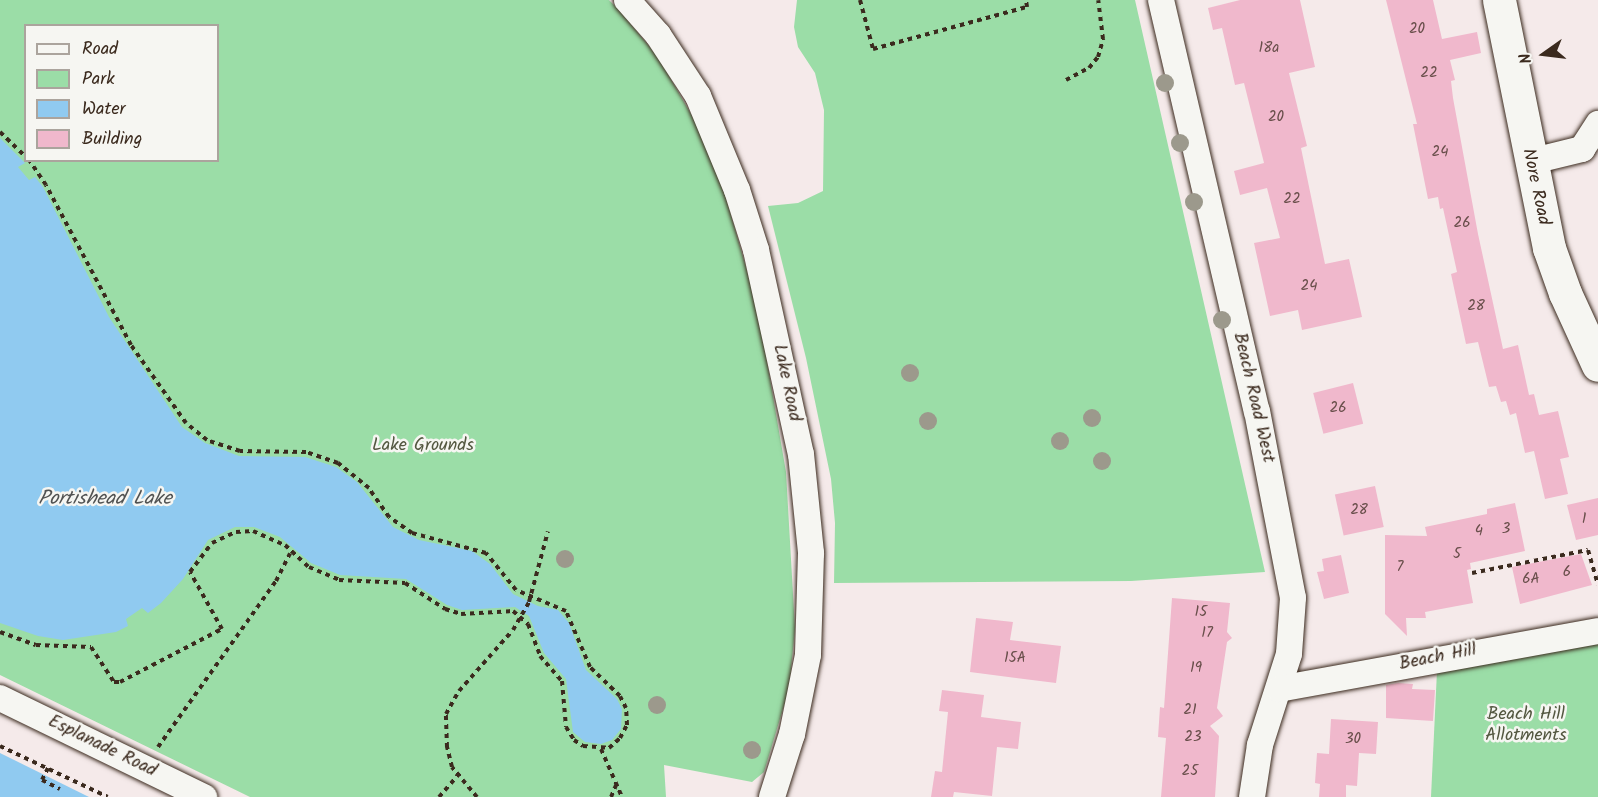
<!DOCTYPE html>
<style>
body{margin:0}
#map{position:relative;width:1598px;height:797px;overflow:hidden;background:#f5eaea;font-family:Kalam,sans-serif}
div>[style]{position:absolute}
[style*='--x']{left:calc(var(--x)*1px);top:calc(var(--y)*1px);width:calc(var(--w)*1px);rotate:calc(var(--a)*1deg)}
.green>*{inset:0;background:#9bdda7}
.water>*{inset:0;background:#90caf0}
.building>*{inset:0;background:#f0b8cc;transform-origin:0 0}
.path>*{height:4px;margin-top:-2px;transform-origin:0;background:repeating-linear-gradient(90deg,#3b2a1e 0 4.5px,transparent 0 9px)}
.roads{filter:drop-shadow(0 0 2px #3b2a1e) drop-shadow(0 0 2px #3b2a1e)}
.street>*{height:26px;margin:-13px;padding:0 13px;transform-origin:13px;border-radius:13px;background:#f6f6f2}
.secondary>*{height:33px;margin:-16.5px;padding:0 16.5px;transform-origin:16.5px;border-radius:16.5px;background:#f6f6f2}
.trees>*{width:18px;height:18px;margin:-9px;border-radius:50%;background:#9c998c}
span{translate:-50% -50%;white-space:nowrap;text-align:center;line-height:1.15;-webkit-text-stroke:5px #f6f6f2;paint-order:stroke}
.number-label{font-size:15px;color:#684e4a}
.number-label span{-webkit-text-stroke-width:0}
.street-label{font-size:18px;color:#3b2a1e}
.park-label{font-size:18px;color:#535740}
.water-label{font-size:20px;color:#505252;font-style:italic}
.legend{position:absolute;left:24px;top:24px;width:195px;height:138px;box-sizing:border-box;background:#f6f6f2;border:2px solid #aba49d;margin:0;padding:8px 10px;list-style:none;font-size:18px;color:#3b2a1e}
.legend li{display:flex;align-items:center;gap:12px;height:30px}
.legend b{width:30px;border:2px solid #aba49d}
.north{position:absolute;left:1514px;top:24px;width:60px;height:60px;-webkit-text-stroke:4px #f6f6f2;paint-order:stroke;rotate:256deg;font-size:16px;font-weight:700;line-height:24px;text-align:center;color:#3b2a1e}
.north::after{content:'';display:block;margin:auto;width:21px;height:27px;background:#3b2a1e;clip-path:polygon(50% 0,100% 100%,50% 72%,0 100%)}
</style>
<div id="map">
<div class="green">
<i style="clip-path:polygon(evenodd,0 0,609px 0,619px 10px,658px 57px,699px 128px,724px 191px,758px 309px,786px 472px,795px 629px,789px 689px,764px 772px,752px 782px,664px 765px,666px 797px,250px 797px,0 675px,0 0,26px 26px,218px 26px,218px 160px,26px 160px,26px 26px)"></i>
<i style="clip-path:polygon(797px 0,1135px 0,1265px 572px,1131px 581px,834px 583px,835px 523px,831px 479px,806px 358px,768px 206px,798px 203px,823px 191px,824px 110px,815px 73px,798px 47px,794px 27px)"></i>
<i style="clip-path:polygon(1598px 642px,1598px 797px,1431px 797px,1437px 671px)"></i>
</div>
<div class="water">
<i style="clip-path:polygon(0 138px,25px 163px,18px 167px,29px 180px,35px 177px,43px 187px,109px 317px,182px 427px,205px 443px,239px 456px,305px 457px,336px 467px,357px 482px,393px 527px,419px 540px,472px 551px,490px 564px,513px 594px,538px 606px,558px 610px,569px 623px,586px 670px,617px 699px,622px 709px,621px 729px,612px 740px,601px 744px,585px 742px,573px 732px,566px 679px,544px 653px,529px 616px,515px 607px,462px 610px,447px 605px,406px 579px,340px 575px,311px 563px,280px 537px,254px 527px,235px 527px,208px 540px,183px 579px,161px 603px,148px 613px,142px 608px,126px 619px,128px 626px,116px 632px,63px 640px,38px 636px,0 623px)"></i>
<i style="clip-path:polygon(0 753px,89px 797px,0 797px)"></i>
</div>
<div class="building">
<i style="clip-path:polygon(1240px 0,1300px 0,1315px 67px,1289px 73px,1307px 146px,1301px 148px,1325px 264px,1349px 259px,1362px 317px,1302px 330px,1298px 310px,1270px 316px,1254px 243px,1280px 238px,1267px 188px,1240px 195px,1234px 171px,1264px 163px,1244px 83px,1235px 85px,1222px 28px,1213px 30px,1208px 8px)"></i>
<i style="clip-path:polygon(1386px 0,1433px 0,1442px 39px,1477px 32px,1481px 53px,1450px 60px,1455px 80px,1451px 81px,1453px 98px,1478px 234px,1503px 349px,1518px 345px,1529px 395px,1534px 394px,1539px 415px,1558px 411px,1569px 457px,1560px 459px,1568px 494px,1545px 499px,1534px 451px,1525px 453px,1516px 413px,1510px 415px,1506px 401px,1501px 402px,1496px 386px,1489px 387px,1478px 342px,1466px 344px,1451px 274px,1457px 272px,1443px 208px,1440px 209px,1438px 197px,1428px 199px,1413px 124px,1417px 124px)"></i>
<i style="left:1353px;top:383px;width:42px;height:41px;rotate:76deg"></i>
<i style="left:1375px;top:486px;width:42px;height:41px;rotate:78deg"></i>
<i style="clip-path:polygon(1598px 498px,1598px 535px,1576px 540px,1567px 505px)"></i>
<i style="clip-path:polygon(1515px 503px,1525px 551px,1470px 563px,1471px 569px,1467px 570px,1473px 603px,1425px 612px,1426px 618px,1406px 618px,1407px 636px,1385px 614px,1385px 535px,1427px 536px,1425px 527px,1487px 514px,1487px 509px)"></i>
<i style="clip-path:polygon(1581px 554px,1592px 585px,1520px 604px,1512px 567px)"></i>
<i style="clip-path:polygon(1341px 555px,1349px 593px,1324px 599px,1317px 572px,1324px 571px,1322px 559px)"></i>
<i style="clip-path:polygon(1172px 598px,1230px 603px,1227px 632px,1232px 638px,1227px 642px,1217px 708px,1223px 716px,1210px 726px,1219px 736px,1215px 797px,1161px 797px,1166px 738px,1158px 737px,1160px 707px,1164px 708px)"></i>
<i style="clip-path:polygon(976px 618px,1013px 622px,1010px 640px,1061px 646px,1056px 683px,970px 672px)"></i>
<i style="clip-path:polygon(1398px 683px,1413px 684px,1412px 689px,1435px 690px,1433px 721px,1386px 718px,1386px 685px)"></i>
<i style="clip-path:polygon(942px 690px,984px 695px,981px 717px,1021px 722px,1018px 749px,997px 747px,992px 796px,954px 792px,953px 797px,931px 797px,935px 771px,942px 772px,948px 712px,939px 711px)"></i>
<i style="clip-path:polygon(1331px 719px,1378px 722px,1376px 754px,1359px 753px,1357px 786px,1346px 785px,1346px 797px,1319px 797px,1320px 784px,1315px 783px,1317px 753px,1329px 754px)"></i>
</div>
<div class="path">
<i style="--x:860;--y:0;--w:51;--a:75.1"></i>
<i style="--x:873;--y:49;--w:160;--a:-15.3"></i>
<i style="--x:1027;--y:7;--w:7;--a:-98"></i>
<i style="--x:1066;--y:80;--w:26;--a:-28"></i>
<i style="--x:1089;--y:68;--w:14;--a:-51"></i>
<i style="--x:1098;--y:57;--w:19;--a:-74"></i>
<i style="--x:1103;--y:39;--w:39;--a:-97"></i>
<i style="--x:0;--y:132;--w:36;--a:44"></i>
<i style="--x:1472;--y:573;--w:118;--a:-11.2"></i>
<i style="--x:1588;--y:550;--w:36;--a:74"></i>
<i style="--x:0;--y:632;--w:38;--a:20"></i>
<i style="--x:36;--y:645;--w:55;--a:2.1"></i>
<i style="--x:91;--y:647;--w:42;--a:56.7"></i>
<i style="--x:114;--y:682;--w:6;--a:0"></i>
<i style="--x:120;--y:682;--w:115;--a:-27.5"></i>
<i style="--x:222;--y:629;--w:65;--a:-119.3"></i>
<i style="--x:190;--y:572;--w:36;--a:-53"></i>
<i style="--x:212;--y:543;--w:26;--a:-25"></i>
<i style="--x:236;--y:532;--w:17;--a:-3"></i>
<i style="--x:253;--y:531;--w:35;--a:24"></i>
<i style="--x:285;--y:545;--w:33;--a:43"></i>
<i style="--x:309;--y:567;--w:33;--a:23"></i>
<i style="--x:339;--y:580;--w:66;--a:2.6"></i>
<i style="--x:405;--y:583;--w:48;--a:33"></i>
<i style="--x:445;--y:609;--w:17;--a:17"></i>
<i style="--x:461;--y:614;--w:52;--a:-3.3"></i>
<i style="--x:513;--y:611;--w:20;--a:41"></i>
<i style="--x:528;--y:624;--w:34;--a:69"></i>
<i style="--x:540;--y:656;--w:33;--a:49"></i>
<i style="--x:562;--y:681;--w:46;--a:85"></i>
<i style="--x:566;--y:727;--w:15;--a:58"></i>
<i style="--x:574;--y:740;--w:11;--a:34"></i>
<i style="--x:583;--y:746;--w:26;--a:4"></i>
<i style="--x:609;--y:748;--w:15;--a:-42"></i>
<i style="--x:620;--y:738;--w:15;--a:-62"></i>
<i style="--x:627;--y:725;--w:17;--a:-93"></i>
<i style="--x:626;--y:708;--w:13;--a:-117"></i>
<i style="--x:620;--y:696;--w:42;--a:-136"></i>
<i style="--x:590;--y:667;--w:61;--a:-113.2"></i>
<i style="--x:566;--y:611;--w:54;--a:-157.2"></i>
<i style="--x:516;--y:590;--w:48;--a:-129"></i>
<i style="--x:486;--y:553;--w:77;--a:-164.9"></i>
<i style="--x:412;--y:533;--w:28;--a:-145"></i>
<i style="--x:389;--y:517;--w:35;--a:-125"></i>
<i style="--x:369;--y:488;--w:40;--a:-141"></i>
<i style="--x:338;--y:463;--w:34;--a:-161"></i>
<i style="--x:306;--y:452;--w:66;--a:-179.1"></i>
<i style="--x:240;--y:451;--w:35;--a:-162"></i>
<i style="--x:207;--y:440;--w:27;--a:-141"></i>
<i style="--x:186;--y:423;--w:95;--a:-125.2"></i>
<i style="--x:131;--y:345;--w:181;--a:-118"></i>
<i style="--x:46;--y:185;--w:30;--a:-124"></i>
<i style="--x:0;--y:746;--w:119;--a:25.3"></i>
<i style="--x:158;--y:747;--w:204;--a:-54.6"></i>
<i style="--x:276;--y:581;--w:31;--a:-63"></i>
<i style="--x:601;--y:749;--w:52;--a:66.4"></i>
<i style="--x:48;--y:768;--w:13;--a:117"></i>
<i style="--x:42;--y:780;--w:20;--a:27"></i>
<i style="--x:439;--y:797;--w:32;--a:-49"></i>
<i style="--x:477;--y:797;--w:39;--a:-130"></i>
<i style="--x:452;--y:767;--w:21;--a:-104"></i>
<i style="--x:447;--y:747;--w:33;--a:-92"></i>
<i style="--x:446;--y:714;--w:26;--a:-61"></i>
<i style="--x:459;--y:691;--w:81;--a:-48.5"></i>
<i style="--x:513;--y:630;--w:32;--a:-60"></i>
<i style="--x:529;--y:602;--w:73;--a:-75"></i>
<i style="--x:611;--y:797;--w:13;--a:-67"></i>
</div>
<div class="roads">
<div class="street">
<i style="--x:627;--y:0;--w:47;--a:48.5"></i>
<i style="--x:658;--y:35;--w:73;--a:56.7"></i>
<i style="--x:698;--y:96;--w:102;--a:67.5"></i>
<i style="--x:737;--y:190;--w:63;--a:72.4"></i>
<i style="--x:756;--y:250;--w:209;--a:77.6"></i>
<i style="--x:801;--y:454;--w:100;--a:84.2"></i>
<i style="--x:811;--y:553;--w:102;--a:91.7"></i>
<i style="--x:808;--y:655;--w:81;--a:101.4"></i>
<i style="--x:792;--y:734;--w:66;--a:107.6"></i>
<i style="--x:1161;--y:0;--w:422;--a:76.9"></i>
<i style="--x:1257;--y:411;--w:190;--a:79.1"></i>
<i style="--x:1293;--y:598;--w:56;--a:94.1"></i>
<i style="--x:1289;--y:654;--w:96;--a:107.7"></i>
<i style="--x:1260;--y:745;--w:53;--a:98.7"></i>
<i style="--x:1529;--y:162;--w:55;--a:-13.8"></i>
<i style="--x:1582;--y:149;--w:30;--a:-57"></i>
<i style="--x:1279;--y:689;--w:324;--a:-10.3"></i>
<i style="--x:0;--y:698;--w:227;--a:25.9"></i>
</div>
<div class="secondary">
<i style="--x:1499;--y:0;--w:253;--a:78.6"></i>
<i style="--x:1549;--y:248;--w:48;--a:70.4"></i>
<i style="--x:1565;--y:293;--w:79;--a:65.4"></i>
</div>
</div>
<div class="trees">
<i style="left:1165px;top:83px"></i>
<i style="left:1180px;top:143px"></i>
<i style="left:1194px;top:202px"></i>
<i style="left:1222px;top:320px"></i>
<i style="left:910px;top:373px"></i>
<i style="left:1092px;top:418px"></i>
<i style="left:928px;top:421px"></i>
<i style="left:1060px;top:441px"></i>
<i style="left:1102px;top:461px"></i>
<i style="left:565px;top:559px"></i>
<i style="left:657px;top:705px"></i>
<i style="left:752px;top:750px"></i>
</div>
<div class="number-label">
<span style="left:1417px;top:30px">20</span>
<span style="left:1269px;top:49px">18a</span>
<span style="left:1429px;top:74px">22</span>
<span style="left:1276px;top:118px">20</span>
<span style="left:1440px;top:153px">24</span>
<span style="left:1292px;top:200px">22</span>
<span style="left:1462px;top:224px">26</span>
<span style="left:1309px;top:287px">24</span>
<span style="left:1476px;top:307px">28</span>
<span style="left:1338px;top:409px">26</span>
<span style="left:1359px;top:511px">28</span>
<span style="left:1584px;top:520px">1</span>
<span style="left:1506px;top:530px">3</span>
<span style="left:1479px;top:532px">4</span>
<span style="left:1457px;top:555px">5</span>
<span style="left:1400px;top:568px">7</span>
<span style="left:1567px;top:573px">6</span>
<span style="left:1531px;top:580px">6A</span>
<span style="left:1201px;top:613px">15</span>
<span style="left:1207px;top:634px">17</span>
<span style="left:1015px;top:659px">15A</span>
<span style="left:1196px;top:669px">19</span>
<span style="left:1190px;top:711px">21</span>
<span style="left:1193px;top:738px">23</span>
<span style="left:1353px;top:740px">30</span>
<span style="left:1190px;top:772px">25</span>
</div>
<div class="street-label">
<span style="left:1535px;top:187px;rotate:78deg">Nore Road</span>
<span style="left:786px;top:383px;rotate:78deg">Lake Road</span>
<span style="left:1253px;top:398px;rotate:77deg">Beach Road West</span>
<span style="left:1438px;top:658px;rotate:-11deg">Beach Hill</span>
<span style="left:102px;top:747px;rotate:26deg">Esplanade Road</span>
</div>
<div class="park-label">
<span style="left:423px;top:446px">Lake Grounds</span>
<span style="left:1526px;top:726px">Beach Hill<br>Allotments</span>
</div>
<div class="water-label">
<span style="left:105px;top:499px">Portishead Lake</span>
</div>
<ul class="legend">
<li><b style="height:8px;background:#f6f6f2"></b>Road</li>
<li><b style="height:16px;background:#9bdda7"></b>Park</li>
<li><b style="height:16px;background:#90caf0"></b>Water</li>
<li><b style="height:16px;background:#f0b8cc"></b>Building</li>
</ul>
<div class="north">N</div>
</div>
